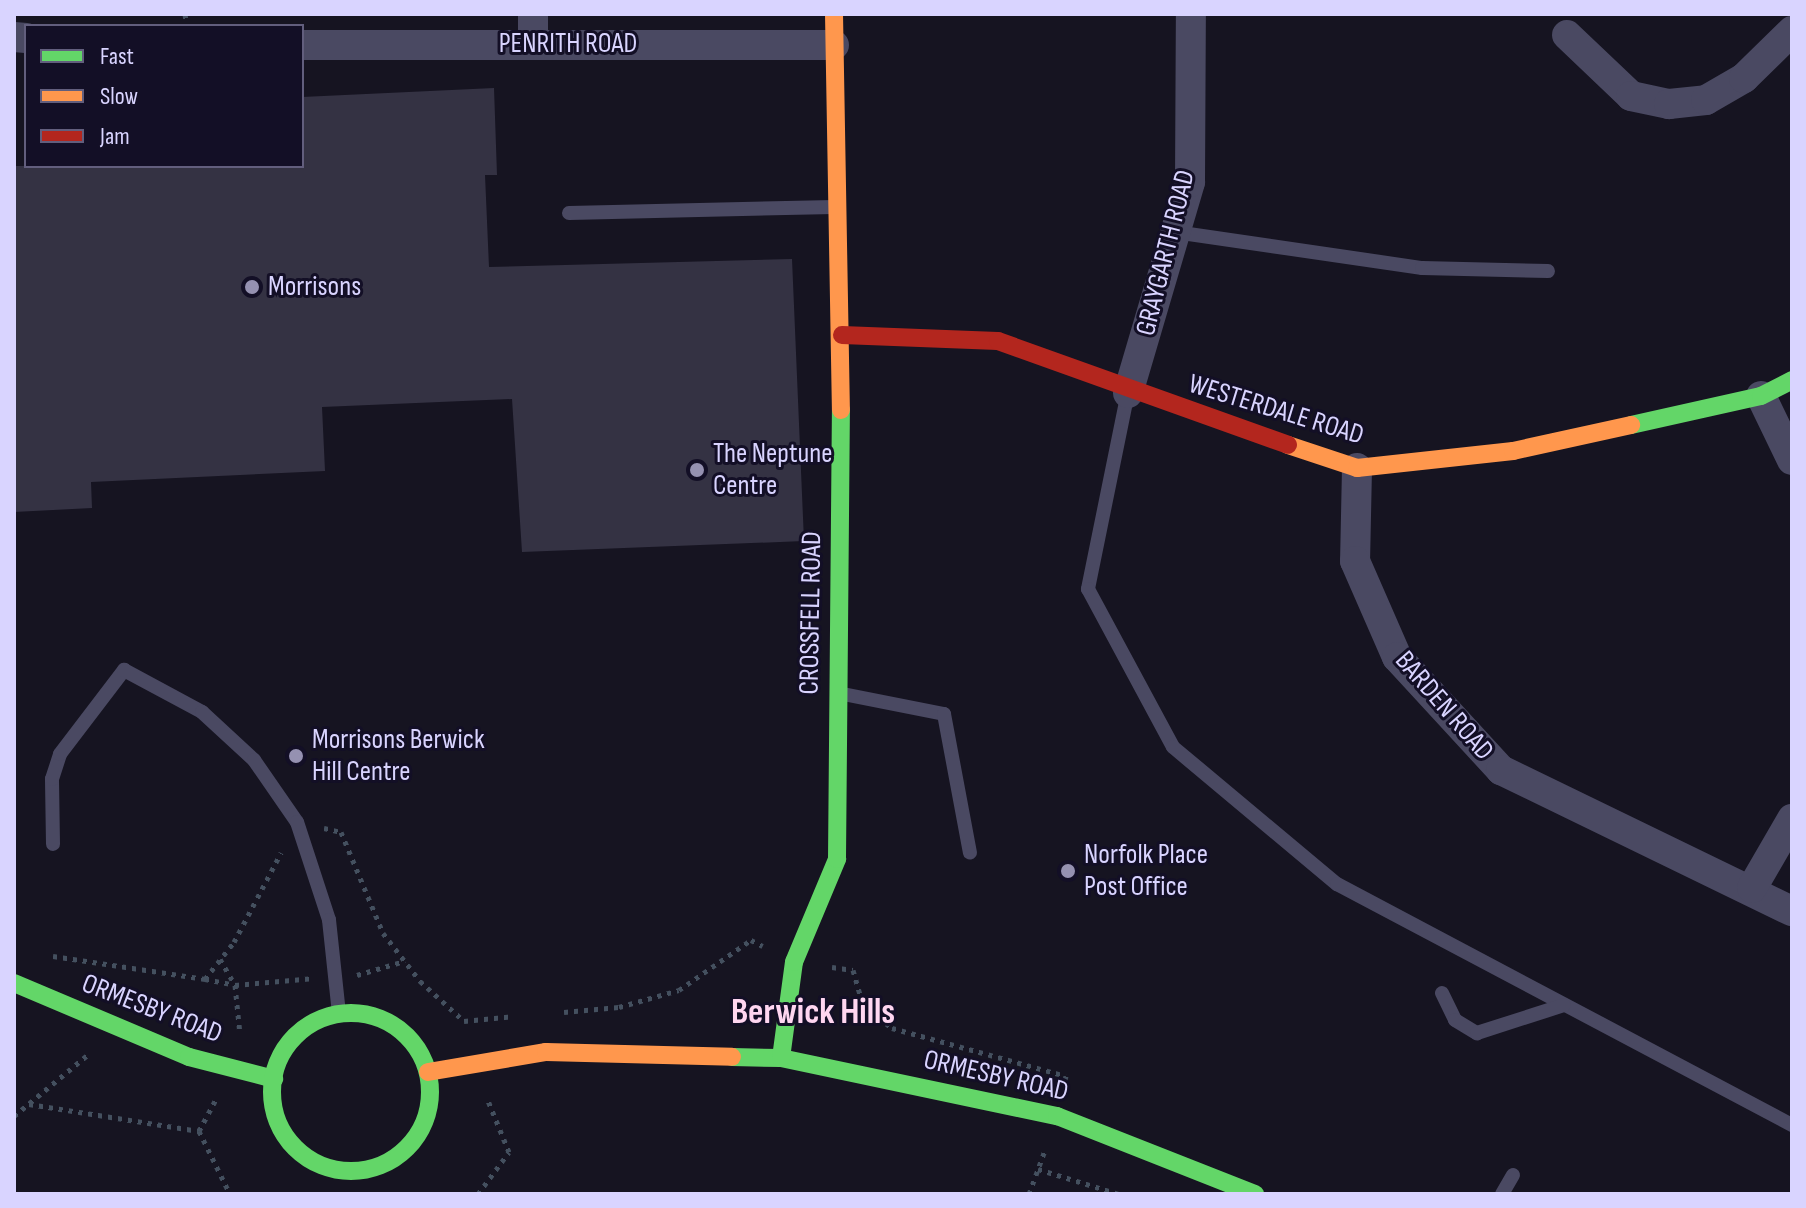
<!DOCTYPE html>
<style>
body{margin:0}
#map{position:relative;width:1806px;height:1208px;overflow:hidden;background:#161421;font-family:"Sofia Sans Condensed",sans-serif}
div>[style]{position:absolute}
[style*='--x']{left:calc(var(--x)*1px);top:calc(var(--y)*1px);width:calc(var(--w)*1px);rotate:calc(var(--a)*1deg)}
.building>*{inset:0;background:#343243}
.path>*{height:5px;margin-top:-2.5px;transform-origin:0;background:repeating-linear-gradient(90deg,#44505f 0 4px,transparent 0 10px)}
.lane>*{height:14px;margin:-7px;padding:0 7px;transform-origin:7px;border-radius:7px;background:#4a4962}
.street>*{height:30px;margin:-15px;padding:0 15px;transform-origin:15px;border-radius:15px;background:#4a4962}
.fast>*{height:18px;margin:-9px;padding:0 9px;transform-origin:9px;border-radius:9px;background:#63d668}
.fast>.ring{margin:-9px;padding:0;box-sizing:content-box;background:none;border:18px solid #63d668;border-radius:50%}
.slow>*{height:18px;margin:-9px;padding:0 9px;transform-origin:9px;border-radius:9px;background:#ff974d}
.jam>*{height:18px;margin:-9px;padding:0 9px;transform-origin:9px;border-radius:9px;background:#b3261e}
.dots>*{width:22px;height:22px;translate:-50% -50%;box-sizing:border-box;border:4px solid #130f26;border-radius:50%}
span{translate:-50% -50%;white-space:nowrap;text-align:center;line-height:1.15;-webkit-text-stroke:6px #130f26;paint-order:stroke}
.street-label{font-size:28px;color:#d9d4ff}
.poi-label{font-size:28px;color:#d9d4ff}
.left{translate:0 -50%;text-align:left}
.district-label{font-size:36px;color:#ffd6f0;font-weight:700}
.frame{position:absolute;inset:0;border:16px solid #d9d4ff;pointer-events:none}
.legend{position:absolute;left:24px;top:24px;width:280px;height:144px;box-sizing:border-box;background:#130f26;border:2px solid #625e7d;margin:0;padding:10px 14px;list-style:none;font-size:24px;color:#d9d4ff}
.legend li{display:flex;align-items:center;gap:16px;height:40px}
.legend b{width:40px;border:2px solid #625e7d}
</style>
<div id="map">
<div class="building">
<i style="clip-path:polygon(494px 88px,497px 175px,485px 175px,489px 267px,792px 259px,804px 541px,522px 552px,512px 399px,322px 407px,325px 471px,91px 482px,92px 508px,14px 512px,14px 166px,302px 166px,302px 97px)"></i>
</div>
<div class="path">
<i style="--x:185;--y:14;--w:12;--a:81"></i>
<i style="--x:324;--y:828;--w:17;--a:13"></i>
<i style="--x:341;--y:832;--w:109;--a:67.4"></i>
<i style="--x:383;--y:933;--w:61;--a:52.4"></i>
<i style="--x:420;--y:981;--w:59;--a:42.3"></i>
<i style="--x:464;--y:1021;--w:50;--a:-5.7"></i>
<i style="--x:53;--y:956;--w:154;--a:8.6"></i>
<i style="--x:205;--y:979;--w:47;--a:-51.9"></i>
<i style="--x:234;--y:942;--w:101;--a:-62.2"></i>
<i style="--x:220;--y:959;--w:30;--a:60"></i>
<i style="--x:235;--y:985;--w:49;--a:84.2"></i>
<i style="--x:832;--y:967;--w:21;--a:8"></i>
<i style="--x:853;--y:970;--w:35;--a:74"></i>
<i style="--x:863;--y:1004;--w:38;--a:40"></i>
<i style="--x:892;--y:1028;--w:180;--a:15.4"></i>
<i style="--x:1066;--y:1076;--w:7;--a:106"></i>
<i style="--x:357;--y:975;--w:50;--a:-16.3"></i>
<i style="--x:205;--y:979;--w:31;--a:11"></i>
<i style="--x:235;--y:985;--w:80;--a:-5"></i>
<i style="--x:564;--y:1012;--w:55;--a:-5.2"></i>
<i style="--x:619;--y:1007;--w:62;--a:-15.8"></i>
<i style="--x:679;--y:990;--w:88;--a:-34.8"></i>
<i style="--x:751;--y:940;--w:13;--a:27"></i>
<i style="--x:29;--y:1104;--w:172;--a:9"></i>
<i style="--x:199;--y:1131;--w:70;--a:63.8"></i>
<i style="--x:14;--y:1116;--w:99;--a:-39.7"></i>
<i style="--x:199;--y:1131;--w:36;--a:-62"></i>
<i style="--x:1038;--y:1169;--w:85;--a:17.2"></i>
<i style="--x:478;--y:1194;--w:52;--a:-53.6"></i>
<i style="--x:509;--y:1152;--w:58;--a:-112.2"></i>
<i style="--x:1029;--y:1194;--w:47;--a:-70"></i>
</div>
<div class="lane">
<i style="--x:569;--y:213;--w:265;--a:-1.3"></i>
<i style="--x:1175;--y:232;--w:250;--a:8.3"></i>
<i style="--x:1422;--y:268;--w:126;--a:1.4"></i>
<i style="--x:1127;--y:397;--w:196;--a:101.5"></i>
<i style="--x:1088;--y:589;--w:179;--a:61.7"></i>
<i style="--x:1173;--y:747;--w:214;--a:39.9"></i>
<i style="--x:1337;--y:884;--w:515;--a:27.91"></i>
<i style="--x:843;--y:694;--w:103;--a:11.2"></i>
<i style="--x:944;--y:714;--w:141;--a:79.4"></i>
<i style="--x:53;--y:844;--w:65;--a:-90.9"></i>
<i style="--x:52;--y:779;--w:26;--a:-72"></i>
<i style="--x:60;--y:754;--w:106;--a:-52.7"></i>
<i style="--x:124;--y:670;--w:89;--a:28.3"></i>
<i style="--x:202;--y:712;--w:71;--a:42.7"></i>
<i style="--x:254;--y:760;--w:75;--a:55.3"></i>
<i style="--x:297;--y:822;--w:103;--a:71.9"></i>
<i style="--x:329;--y:920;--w:95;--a:83.9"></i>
<i style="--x:1442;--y:993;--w:30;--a:64"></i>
<i style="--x:1455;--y:1020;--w:26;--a:31"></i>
<i style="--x:1477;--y:1033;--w:91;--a:-17.8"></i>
<i style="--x:1502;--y:1194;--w:22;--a:-60"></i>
</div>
<div class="street">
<i style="--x:533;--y:14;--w:29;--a:90"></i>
<i style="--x:1567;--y:35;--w:88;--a:43.6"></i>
<i style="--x:1631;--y:96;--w:39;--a:12"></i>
<i style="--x:1669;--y:104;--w:37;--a:-6"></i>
<i style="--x:1706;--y:100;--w:44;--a:-30.1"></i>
<i style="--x:1744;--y:78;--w:67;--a:-44.4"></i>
<i style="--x:14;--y:37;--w:12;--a:5"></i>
<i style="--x:302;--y:45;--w:532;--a:0"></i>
<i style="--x:1128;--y:393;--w:220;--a:-73.6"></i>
<i style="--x:1190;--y:182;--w:168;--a:-89.7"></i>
<i style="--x:1761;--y:396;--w:71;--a:64.2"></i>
<i style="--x:1357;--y:468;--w:93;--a:91.2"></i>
<i style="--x:1355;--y:561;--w:105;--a:66.4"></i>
<i style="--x:1397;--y:657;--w:154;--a:47.4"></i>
<i style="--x:1501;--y:770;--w:323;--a:25.9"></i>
<i style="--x:1752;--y:888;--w:80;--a:-59.9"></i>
</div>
<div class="fast">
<i style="--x:1631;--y:425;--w:133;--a:-12.6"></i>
<i style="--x:1761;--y:396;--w:35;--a:-27"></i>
<i style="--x:14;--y:983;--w:190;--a:22.9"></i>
<i style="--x:189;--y:1057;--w:88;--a:14.5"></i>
<i class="ring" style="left:272px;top:1013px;width:140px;height:140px"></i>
<i style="--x:732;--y:1057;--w:49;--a:1.2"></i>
<i style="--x:781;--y:1058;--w:282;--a:11.9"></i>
<i style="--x:1057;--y:1116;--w:213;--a:21.5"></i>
<i style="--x:781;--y:1058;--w:97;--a:-82.3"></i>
<i style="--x:794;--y:962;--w:112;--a:-67.3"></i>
<i style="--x:837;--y:859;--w:449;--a:-89.5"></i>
</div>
<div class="slow">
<i style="--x:834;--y:14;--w:396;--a:89"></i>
<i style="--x:1288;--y:445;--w:73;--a:18.4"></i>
<i style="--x:1357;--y:468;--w:157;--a:-6.2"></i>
<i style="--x:1513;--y:451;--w:121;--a:-12.4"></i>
<i style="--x:428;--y:1072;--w:120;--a:-9.6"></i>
<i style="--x:546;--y:1052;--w:186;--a:1.5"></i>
</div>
<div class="jam">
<i style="--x:842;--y:335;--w:156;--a:2.2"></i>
<i style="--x:998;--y:341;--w:308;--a:19.7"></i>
</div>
<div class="dots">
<i style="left:252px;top:287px;background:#9591b1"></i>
<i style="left:697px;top:470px;background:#9591b1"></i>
<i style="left:296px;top:756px;background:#9591b1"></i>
<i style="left:1068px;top:871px;background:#9591b1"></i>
</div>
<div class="street-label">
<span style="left:568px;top:44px">PENRITH ROAD</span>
<span style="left:1166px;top:253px;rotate:-76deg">GRAYGARTH ROAD</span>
<span style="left:1276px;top:410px;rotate:17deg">WESTERDALE ROAD</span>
<span style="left:811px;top:613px;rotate:-89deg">CROSSFELL ROAD</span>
<span style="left:1444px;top:706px;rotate:49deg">BARDEN ROAD</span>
<span style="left:152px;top:1009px;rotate:21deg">ORMESBY ROAD</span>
<span style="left:996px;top:1076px;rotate:13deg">ORMESBY ROAD</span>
</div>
<div class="poi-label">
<span class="left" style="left:268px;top:287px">Morrisons</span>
<span class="left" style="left:713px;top:470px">The Neptune<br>Centre</span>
<span class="left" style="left:312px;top:756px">Morrisons Berwick<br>Hill Centre</span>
<span class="left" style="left:1084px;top:871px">Norfolk Place<br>Post Office</span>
</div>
<div class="district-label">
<span style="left:813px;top:1013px">Berwick Hills</span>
</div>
<div class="frame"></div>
<ul class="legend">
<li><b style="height:10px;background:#63d668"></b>Fast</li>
<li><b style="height:10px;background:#ff974d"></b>Slow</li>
<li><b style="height:10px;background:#b3261e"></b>Jam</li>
</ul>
</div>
